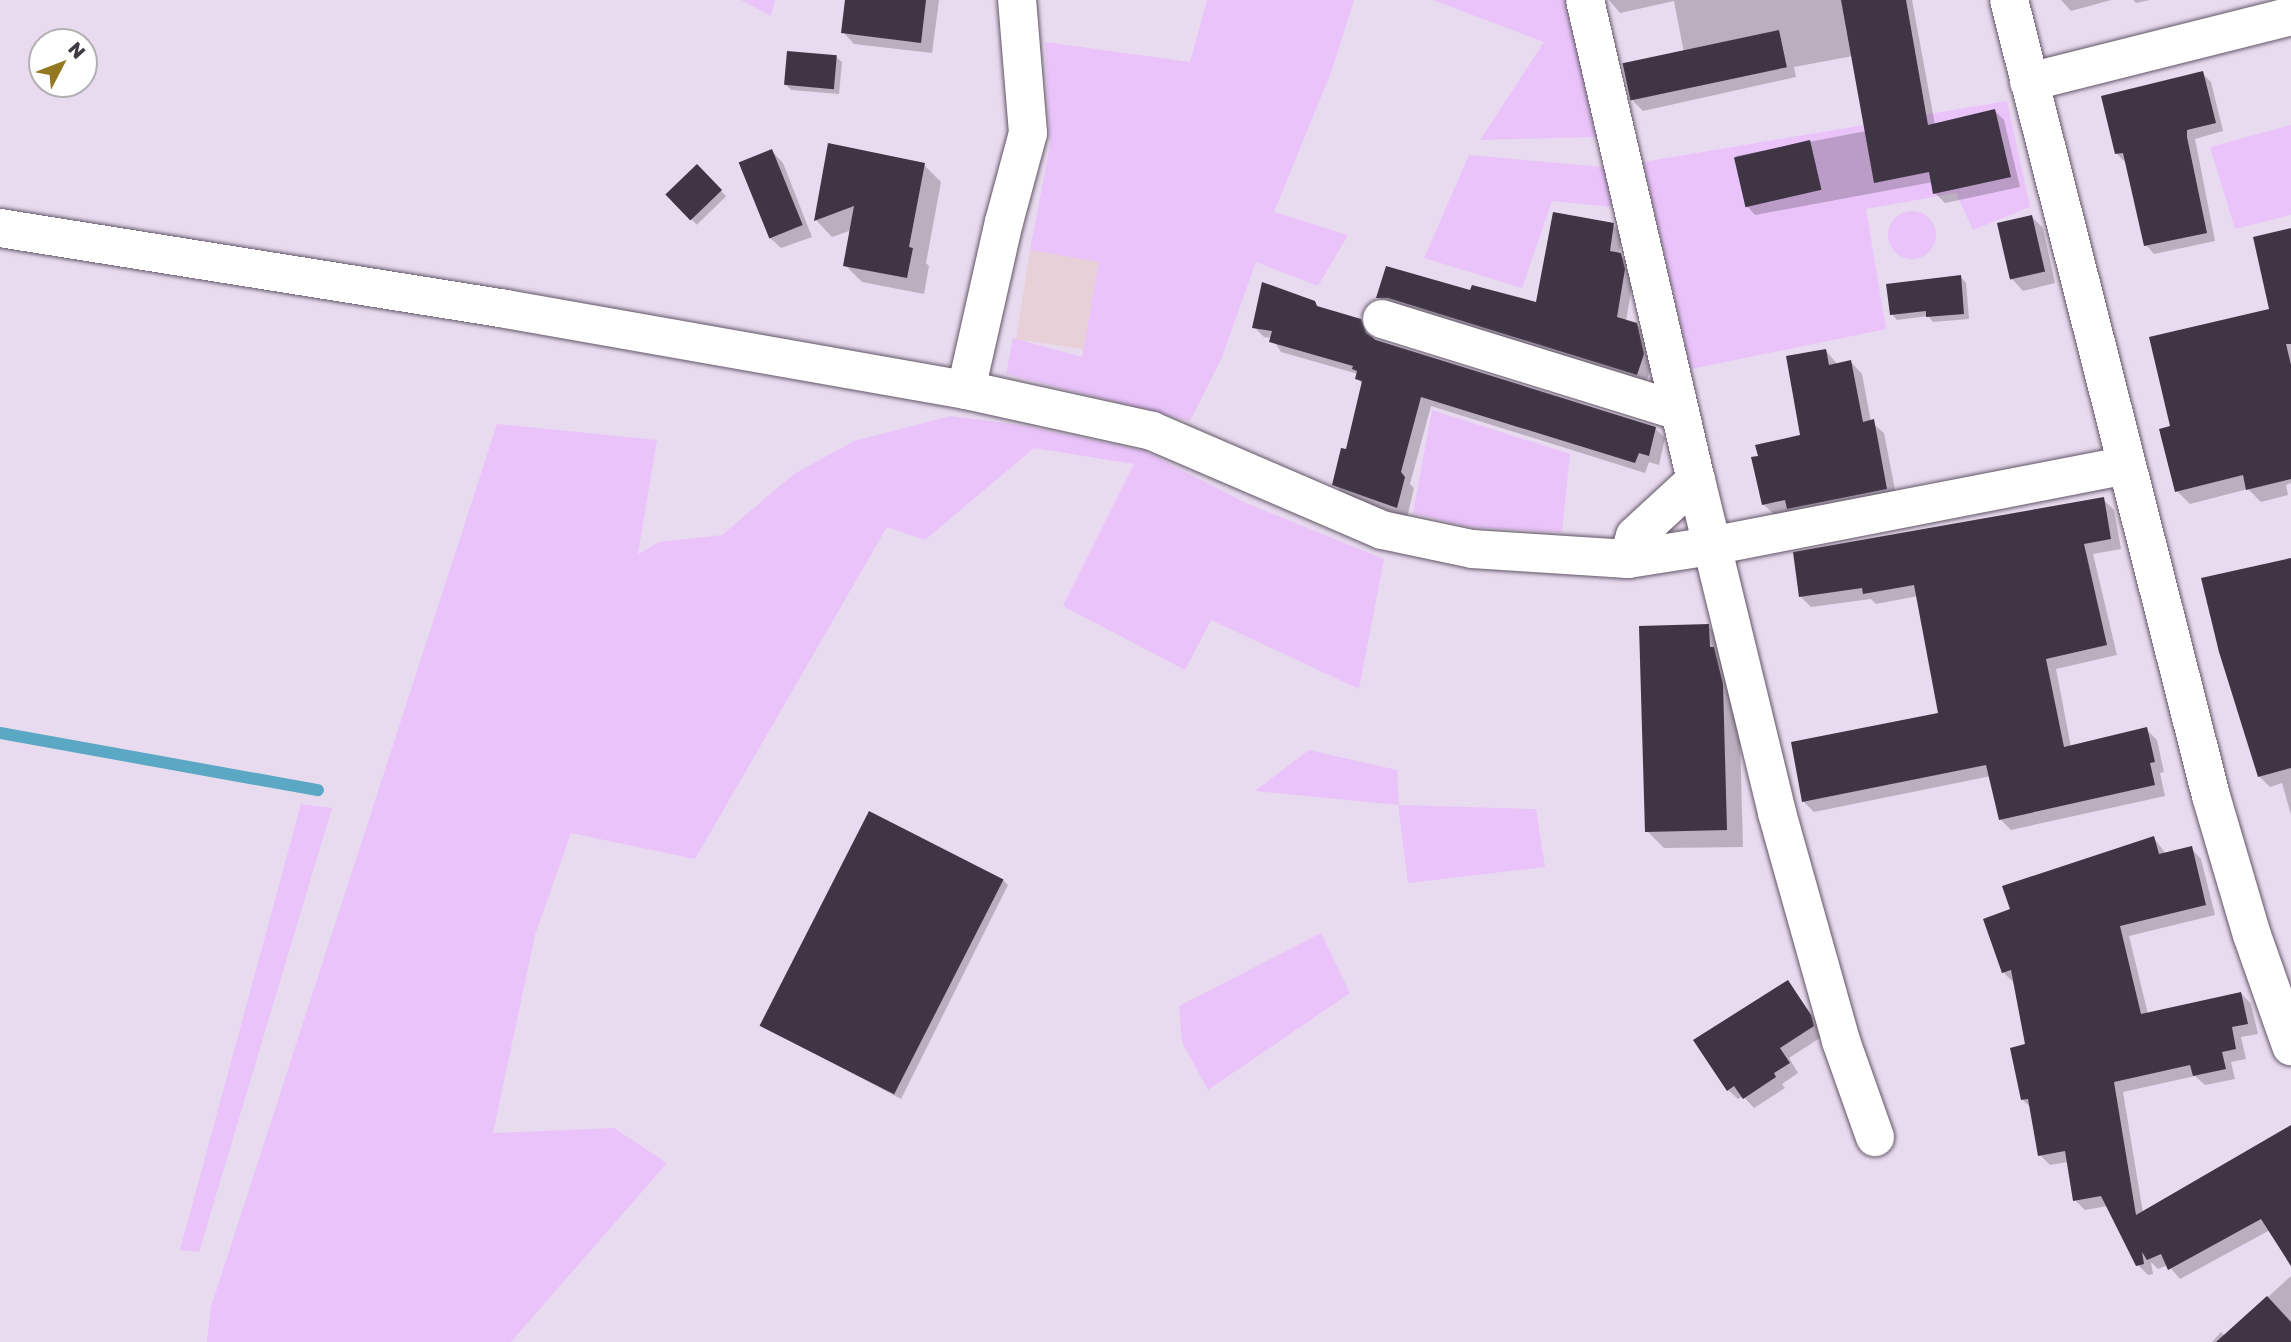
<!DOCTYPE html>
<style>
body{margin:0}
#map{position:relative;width:2291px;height:1342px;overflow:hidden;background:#e9dbef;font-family:"Golos Text",sans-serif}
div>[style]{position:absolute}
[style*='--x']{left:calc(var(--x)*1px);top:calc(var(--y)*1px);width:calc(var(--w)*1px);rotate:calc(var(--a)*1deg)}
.industrial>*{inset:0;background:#e8d0d9;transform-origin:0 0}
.green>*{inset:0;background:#e9c3f9}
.round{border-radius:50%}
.shadow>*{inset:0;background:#0003;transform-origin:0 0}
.stream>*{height:12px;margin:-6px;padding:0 6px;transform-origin:6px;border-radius:6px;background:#5aa8c4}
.building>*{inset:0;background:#3f3544;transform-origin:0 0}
.roads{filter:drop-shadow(0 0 2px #615666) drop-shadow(0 0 2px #615666)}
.minor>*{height:38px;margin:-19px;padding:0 19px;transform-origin:19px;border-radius:19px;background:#fff}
span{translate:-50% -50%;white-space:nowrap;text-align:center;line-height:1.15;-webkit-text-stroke:7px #fff;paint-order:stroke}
.north{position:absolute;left:28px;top:28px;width:70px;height:70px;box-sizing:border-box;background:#fff;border:2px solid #b2b0b3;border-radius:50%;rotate:48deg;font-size:19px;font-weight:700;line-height:28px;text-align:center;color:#3f3a41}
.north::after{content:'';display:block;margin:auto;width:24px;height:32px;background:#947820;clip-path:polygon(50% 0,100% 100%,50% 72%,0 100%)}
</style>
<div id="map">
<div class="industrial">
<i style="left:1030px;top:250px;width:70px;height:90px;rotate:9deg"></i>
</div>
<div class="green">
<i style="clip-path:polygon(741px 0,775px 0,771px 16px)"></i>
<i style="clip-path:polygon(1207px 0,1354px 0,1332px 70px,1274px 212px,1348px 235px,1318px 286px,1256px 262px,1222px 357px,1190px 421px,1006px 374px,1013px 338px,1082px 357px,1099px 262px,1030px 250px,1050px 146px,1045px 42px,1190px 62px)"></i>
<i style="clip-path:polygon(1433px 0,1566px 0,1597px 137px,1480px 140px,1544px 42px)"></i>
<i style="clip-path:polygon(2007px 101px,2030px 207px,1973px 230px,1956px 193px,1866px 209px,1886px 329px,1691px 369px,1643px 162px)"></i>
<i style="clip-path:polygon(2291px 125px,2291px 215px,2235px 229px,2210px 147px)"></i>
<i style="clip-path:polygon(1469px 155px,1604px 167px,1613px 207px,1552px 201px,1522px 288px,1424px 258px)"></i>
<i class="round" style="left:1888px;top:211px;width:48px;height:48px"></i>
<i style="clip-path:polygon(1432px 410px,1570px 454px,1562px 532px,1470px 527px,1413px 513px)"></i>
<i style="clip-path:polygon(951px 416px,1019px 425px,1144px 451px,1246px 503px,1384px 559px,1359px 689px,1211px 620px,1185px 670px,1063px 606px,1134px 464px,1034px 448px,925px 540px,887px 527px,695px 859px,571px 833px,535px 935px,493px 1133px,614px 1128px,667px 1163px,511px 1342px,207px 1342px,211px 1307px,497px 424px,657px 440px,638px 554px,659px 542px,722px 535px,794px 474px,854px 441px)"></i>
<i style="clip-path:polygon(1309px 750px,1397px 770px,1399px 805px,1536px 809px,1545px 867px,1408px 883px,1398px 805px,1255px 791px)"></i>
<i style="clip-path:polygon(301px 804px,332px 808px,199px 1252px,180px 1250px)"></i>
<i style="clip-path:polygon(1321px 933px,1350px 993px,1208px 1090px,1182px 1042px,1179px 1006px)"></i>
</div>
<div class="shadow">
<i style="clip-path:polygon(847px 0,939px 0,932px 53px,854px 44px,843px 32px)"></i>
<i style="clip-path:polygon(1609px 0,1912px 0,1935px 125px,1994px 110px,2004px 120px,2020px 187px,1945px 203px,1935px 193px,1933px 182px,1755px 215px,1746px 205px,1736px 156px,1866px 131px,1853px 56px,1794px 67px,1796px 77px,1643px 111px,1633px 101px,1684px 53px,1674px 1px,1620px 13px)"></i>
<i style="clip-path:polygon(2061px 0,2111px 0,2071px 11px)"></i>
<i style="clip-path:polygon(2133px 0,2150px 0,2136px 3px)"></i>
<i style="clip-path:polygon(836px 57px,842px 62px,839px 94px,791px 90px,786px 85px)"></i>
<i style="clip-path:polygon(2202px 73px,2211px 82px,2223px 131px,2195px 139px,2215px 241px,2154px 254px,2146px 245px,2125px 162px,2117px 154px)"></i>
<i style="clip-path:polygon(772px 151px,783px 163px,812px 237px,781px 248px,769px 237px)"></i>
<i style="clip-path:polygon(924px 165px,941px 182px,926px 263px,929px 266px,924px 294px,862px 282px,845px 265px,852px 230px,832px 237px,816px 220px)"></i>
<i style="left:697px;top:166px;width:42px;height:41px;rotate:46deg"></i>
<i style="clip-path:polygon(2032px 217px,2043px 228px,2055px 283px,2023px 291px,2012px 279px)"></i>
<i style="clip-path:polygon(1613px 225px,1622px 233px,1619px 254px,1629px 263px,1633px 279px,1626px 321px,1636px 324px,1645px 333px,1652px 364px,1646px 383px,1387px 306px,1378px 297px,1471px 292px,1537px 304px)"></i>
<i style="clip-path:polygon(2291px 230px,2291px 483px,2286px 485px,2288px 495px,2261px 502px,2248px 489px,2190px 504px,2177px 491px,2172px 427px,2271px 310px)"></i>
<i style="clip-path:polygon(1961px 277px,1966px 283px,1969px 319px,1933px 322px,1928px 316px,1897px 320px,1892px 314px)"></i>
<i style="clip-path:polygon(1314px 303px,1320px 309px,1360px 321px,1371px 331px,1374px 341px,1655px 428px,1665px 438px,1659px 465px,1649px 462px,1645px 473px,1431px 406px,1410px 484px,1414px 488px,1407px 518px,1344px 494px,1334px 484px,1347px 451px,1363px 385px,1357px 378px,1358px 374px,1281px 352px,1272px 338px,1264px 337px,1254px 327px)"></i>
<i style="clip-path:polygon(1826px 351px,1838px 365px,1851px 362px,1862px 374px,1871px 422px,1884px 433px,1897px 500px,1775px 515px,1763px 504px,1802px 436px)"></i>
<i style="clip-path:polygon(2103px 499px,2114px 510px,2121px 549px,2093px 554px,2117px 655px,2056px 669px,2071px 747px,2146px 729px,2157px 740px,2164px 772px,2160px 773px,2165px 796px,2011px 830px,2000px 819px,1991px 776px,1814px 812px,1803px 801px,1940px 714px,1918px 596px,1876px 604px,1871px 599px,1811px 607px,1800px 596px)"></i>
<i style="clip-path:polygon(2291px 560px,2291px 815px,2282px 783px,2270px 787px,2259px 776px)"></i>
<i style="clip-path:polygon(1708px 626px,1725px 643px,1739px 703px,1743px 847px,1664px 848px,1647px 831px)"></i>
<i style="clip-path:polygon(2154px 838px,2166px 854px,2191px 848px,2201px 859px,2215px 915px,2129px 936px,2148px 1014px,2241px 993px,2251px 1004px,2258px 1034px,2241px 1037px,2246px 1059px,2231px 1062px,2235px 1079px,2205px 1085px,2195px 1076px,2123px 1092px,2143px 1213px,2291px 1127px,2291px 1267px,2270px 1230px,2180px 1279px,2168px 1265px,2158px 1269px,2151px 1262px,2153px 1274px,2148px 1275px,2138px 1265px,2108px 1206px,2085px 1210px,2075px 1200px,2068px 1162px,2050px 1165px,2040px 1155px,2032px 1109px,2023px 1100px,2027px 1046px,2013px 982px,2003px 972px,2012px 910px)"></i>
<i style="clip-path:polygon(1003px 880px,1008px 885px,901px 1099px,763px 1026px)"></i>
<i style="clip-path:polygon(1788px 982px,1820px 1026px,1823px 1036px,1789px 1058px,1798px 1073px,1782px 1084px,1785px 1088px,1754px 1108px,1743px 1096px,1738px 1099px,1728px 1090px)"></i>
<i style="clip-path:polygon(2291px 1276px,2291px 1342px,2212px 1342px,2221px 1332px,2225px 1336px)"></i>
</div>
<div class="stream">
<i style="--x:0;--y:733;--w:323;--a:10.2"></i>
</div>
<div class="building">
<i style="clip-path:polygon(845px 0,926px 0,921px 43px,841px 33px)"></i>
<i style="clip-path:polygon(1841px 0,1906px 0,1928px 125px,1995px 109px,2011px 177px,1933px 194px,1929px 172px,1874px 183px)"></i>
<i style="left:1779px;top:30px;width:38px;height:160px;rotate:78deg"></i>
<i style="left:787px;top:51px;width:50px;height:34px;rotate:5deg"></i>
<i style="clip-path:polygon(2203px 71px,2216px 123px,2187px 130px,2187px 137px,2207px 233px,2144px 246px,2123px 153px,2115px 154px,2101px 96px)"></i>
<i style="left:1810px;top:140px;width:51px;height:78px;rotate:77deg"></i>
<i style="clip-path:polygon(828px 143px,925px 163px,909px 247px,913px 248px,907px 278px,843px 266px,854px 206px,814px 221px)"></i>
<i style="left:772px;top:149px;width:82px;height:36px;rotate:68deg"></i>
<i style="left:697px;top:164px;width:36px;height:44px;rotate:46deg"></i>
<i style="clip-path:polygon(1553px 212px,1614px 223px,1610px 251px,1621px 253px,1625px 269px,1617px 317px,1637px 323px,1644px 354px,1637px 375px,1388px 298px,1376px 298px,1386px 266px,1470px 290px,1472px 285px,1536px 302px)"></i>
<i style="left:2032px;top:215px;width:58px;height:36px;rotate:77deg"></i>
<i style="clip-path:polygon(2291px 228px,2291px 344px,2286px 344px,2291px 365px,2291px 479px,2246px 490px,2243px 475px,2175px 492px,2159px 429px,2170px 426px,2149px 337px,2269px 309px,2253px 237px)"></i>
<i style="clip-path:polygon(1961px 275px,1964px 314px,1926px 317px,1926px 311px,1890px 315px,1886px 284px)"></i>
<i style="clip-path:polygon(1262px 282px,1315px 301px,1317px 306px,1361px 319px,1366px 333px,1376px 340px,1656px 427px,1649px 456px,1639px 453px,1635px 463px,1421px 397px,1401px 472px,1405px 477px,1397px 508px,1332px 485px,1341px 448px,1346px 449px,1362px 381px,1355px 379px,1357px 371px,1352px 369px,1353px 366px,1269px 342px,1272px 331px,1252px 328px)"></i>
<i style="clip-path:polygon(1826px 349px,1829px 365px,1851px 360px,1863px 422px,1874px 419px,1887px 489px,1787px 509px,1785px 500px,1762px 505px,1751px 457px,1758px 456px,1755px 445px,1800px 435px,1786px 356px)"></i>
<i style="clip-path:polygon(2104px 497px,2111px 539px,2084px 544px,2107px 645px,2046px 659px,2064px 747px,2147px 727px,2155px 762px,2150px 763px,2155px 785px,1999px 820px,1986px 765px,1802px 802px,1791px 742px,1938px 713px,1914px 585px,1863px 594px,1862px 588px,1799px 597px,1793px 552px)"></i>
<i style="clip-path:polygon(2291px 558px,2291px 768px,2258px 777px,2219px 652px,2201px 578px)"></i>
<i style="clip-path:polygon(1709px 624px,1710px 647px,1714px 647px,1723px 684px,1727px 830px,1645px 832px,1639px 626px)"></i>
<i style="left:869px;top:811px;width:151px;height:241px;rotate:27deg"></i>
<i style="clip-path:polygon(2154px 836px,2159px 854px,2192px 846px,2206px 905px,2120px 926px,2141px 1014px,2241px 992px,2248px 1024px,2232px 1027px,2236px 1049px,2222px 1052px,2226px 1069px,2193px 1076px,2190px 1065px,2114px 1082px,2136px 1215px,2291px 1125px,2291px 1266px,2261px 1219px,2168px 1270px,2161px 1254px,2147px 1260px,2142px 1252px,2144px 1264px,2136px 1266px,2101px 1196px,2073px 1201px,2065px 1151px,2038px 1156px,2028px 1099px,2021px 1100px,2010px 1048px,2025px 1044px,2011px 970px,2002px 973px,1983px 919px,2010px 909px,2002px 886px)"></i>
<i style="clip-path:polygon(1788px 980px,1811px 1015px,1814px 1026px,1780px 1048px,1790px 1063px,1774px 1073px,1776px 1077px,1743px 1099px,1734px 1086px,1727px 1091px,1693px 1040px)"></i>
<i style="clip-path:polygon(2267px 1296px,2291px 1322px,2291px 1342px,2216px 1342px)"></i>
</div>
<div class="roads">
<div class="minor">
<i style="--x:1585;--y:0;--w:493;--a:77"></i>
<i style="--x:1696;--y:480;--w:343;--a:76.3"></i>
<i style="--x:1777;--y:813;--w:237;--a:74.3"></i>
<i style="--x:1841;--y:1041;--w:102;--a:70.5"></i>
<i style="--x:2009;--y:0;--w:821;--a:75.76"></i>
<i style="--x:2211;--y:796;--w:145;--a:73.6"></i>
<i style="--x:2252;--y:935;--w:118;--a:70.6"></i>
<i style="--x:2029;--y:82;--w:270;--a:-14.1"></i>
<i style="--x:0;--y:228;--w:512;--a:9.09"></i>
<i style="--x:506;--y:309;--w:467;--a:10"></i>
<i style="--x:966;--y:390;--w:190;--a:12.4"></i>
<i style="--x:1152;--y:431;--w:250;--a:23.3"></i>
<i style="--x:1382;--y:530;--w:92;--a:11.9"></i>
<i style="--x:1472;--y:549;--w:156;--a:3.7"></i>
<i style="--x:1628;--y:559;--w:84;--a:-8.9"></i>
<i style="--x:1711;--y:546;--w:423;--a:-11"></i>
<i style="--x:1382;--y:319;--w:311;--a:17.2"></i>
<i style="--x:966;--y:390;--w:172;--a:-77.3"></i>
<i style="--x:1004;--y:222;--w:92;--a:-74.9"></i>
<i style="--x:1028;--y:133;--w:133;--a:-94.7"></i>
<i style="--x:1628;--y:559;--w:24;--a:-73"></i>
<i style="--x:1635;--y:536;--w:83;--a:-42.6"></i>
</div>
</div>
<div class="north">N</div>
</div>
